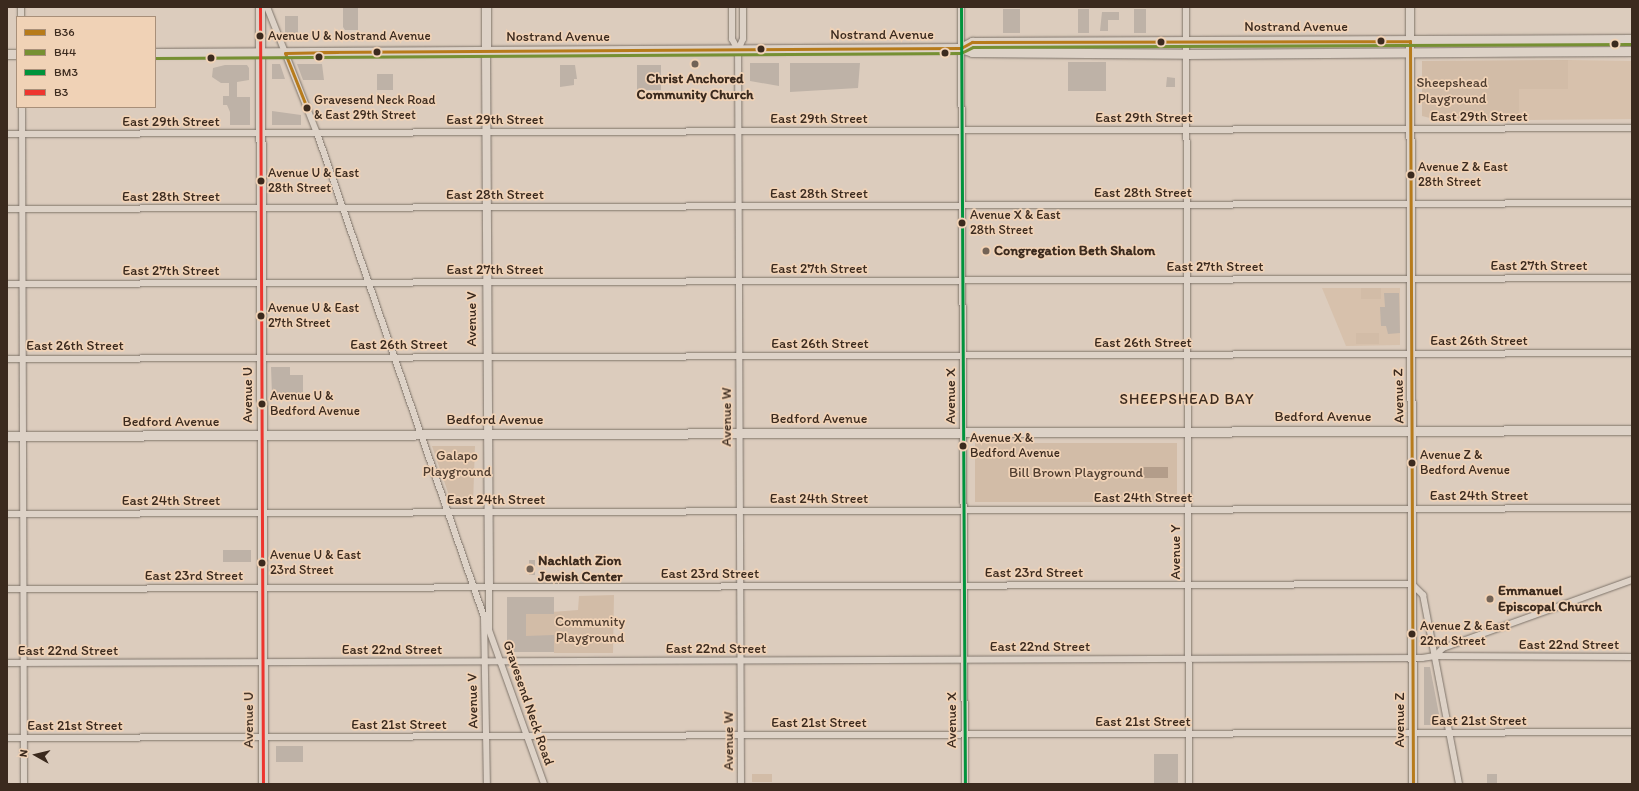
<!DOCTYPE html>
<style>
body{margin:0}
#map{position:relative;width:1639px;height:791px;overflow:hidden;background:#dcccbd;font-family:Itim,sans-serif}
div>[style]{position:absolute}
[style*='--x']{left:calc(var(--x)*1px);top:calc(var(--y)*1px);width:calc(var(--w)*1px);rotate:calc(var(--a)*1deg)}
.built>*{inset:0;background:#d7c1ac}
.green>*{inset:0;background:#d2bca7;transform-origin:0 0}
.water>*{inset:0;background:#b39d8a;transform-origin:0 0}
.building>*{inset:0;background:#beb2a7;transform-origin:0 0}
.roads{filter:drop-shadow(0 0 1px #7e746a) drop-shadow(0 0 1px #7e746a)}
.minor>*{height:6px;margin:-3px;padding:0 3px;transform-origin:3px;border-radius:3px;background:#ddd2c7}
.tertiary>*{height:8px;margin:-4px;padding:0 4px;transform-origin:4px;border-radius:4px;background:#ddd2c7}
.secondary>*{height:9px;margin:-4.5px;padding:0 4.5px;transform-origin:4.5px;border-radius:4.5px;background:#ddd2c7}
.bus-1>*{height:3px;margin:-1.5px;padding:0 1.5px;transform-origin:1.5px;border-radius:1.5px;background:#b77b1b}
.bus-2>*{height:3px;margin:-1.5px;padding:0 1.5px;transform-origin:1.5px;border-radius:1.5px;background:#769033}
.bus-3>*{height:3px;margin:-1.5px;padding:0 1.5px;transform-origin:1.5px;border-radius:1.5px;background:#00933c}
.bus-4>*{height:3px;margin:-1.5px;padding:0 1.5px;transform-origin:1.5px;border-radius:1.5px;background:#ee352e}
.dots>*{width:11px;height:11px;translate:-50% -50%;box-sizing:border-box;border:2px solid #f0d2b6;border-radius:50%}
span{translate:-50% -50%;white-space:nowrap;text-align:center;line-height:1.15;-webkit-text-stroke:3.5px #f0d2b6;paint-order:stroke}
.bus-label{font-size:13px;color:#3b2a1e}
.left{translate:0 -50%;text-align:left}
.street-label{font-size:14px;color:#3b2a1e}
.poi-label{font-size:14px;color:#3b2a1e;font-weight:700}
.park-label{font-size:14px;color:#503e30}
.neighbourhood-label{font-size:15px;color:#3b2a1e;letter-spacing:1px}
.frame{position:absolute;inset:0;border:8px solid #3b2a1e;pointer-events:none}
.legend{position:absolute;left:16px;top:16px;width:140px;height:92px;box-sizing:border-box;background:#f0d2b6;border:1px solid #a88f79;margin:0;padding:5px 7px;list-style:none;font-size:12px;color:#3b2a1e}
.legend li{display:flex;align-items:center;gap:8px;height:20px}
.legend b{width:20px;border:1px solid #a88f79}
.north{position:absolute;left:16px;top:735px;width:40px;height:40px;-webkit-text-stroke:3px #f0d2b6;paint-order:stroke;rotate:278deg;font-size:11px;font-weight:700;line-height:16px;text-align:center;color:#3b2a1e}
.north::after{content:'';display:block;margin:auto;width:14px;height:18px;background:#3b2a1e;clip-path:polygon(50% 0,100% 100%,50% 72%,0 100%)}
</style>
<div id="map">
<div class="built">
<i style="clip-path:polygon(1568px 60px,1632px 61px,1632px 119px,1519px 120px,1519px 89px,1568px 89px)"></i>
<i style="clip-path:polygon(1322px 288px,1400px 288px,1400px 345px,1346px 346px)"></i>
</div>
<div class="green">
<i style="clip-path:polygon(1568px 60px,1568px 89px,1519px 89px,1519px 120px,1442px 121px,1422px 116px,1422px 61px)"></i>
<i style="left:1381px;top:288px;width:11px;height:20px;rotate:90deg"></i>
<i style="left:1356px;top:333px;width:23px;height:11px"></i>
<i style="left:975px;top:443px;width:202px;height:59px"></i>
<i style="clip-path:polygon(432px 446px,475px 446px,473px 504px,452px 504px)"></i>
<i style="clip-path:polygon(614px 595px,613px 653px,554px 653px,554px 636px,526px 636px,526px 614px,578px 610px,579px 596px)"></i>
<i style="left:752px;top:774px;width:20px;height:8px"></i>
</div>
<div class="water">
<i style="left:1139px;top:467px;width:29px;height:11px"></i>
</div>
<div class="building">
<i style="clip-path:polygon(343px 7px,358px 7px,358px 30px,345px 30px,343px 27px)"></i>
<i style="left:1003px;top:9px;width:17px;height:24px"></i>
<i style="left:1078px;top:9px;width:11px;height:24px"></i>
<i style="left:1134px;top:9px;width:12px;height:24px"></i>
<i style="clip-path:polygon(1102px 12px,1119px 12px,1119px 20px,1108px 20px,1108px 31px,1100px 31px)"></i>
<i style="left:285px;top:16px;width:13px;height:19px"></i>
<i style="left:1068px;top:62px;width:38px;height:29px"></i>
<i style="clip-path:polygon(750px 63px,779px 63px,779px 86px,750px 81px)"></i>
<i style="clip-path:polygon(790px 63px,860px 63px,858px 88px,790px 92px)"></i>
<i style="clip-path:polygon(272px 64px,280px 64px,285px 79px,272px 79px)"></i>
<i style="clip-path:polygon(297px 64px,322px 64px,324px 80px,303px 80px)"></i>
<i style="clip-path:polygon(225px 65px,247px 65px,249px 68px,249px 80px,237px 82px,237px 97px,250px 97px,250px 125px,230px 125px,230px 112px,227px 105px,223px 105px,223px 96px,229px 96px,229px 83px,221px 83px,212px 77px,213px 68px)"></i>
<i style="clip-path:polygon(560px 65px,575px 65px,577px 79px,574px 79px,574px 85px,560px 87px)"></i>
<i style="left:637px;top:65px;width:24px;height:25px"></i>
<i style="left:377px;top:74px;width:16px;height:16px"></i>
<i style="clip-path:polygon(1167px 77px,1175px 78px,1175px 87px,1166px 87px)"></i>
<i style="clip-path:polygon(272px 111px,301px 115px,301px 125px,272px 125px)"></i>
<i style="clip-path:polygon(1384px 293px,1399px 293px,1400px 333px,1388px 334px,1386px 326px,1381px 326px,1380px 307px,1385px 307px)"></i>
<i style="clip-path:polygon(271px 367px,290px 367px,290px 375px,303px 375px,303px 395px,272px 395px)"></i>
<i style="left:223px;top:550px;width:28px;height:12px"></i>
<i style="left:529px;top:560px;width:6px;height:15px"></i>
<i style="clip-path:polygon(507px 597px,554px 597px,554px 614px,526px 614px,526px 636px,554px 635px,554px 652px,507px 652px)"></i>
<i style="clip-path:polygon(1424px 667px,1430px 667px,1441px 725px,1424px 725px)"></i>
<i style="left:276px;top:746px;width:27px;height:16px"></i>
<i style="left:1154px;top:754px;width:24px;height:30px"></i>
<i style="left:1487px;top:774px;width:10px;height:10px"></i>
</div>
<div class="roads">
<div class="minor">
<i style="--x:21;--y:7;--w:10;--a:90"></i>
<i style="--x:267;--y:7;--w:136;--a:68.4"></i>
<i style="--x:317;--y:133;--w:512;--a:70.96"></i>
<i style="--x:484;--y:617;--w:167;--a:89"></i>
<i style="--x:732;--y:7;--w:32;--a:90"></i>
<i style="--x:732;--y:39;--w:13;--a:61"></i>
<i style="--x:961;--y:7;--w:777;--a:89.71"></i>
<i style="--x:1186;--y:7;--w:777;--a:89.78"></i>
<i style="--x:22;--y:107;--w:677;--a:89.83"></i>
<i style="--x:7;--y:134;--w:1625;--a:-0.21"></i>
<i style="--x:7;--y:209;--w:1625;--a:-0.21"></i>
<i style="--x:7;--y:284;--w:1625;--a:-0.21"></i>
<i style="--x:7;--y:359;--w:1625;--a:-0.21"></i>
<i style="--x:7;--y:514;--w:1625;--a:-0.21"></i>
<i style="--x:489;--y:587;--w:43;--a:90"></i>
<i style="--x:489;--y:630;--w:164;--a:70.3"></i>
<i style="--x:7;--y:589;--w:1405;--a:-0.2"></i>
<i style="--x:1412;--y:584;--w:16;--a:45"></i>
<i style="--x:1423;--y:595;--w:192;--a:79.2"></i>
<i style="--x:1435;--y:656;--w:197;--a:0.3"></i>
<i style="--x:7;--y:663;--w:1415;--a:-0.2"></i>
<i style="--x:1422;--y:658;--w:13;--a:-9"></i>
<i style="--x:1435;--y:656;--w:11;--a:-45"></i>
<i style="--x:1443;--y:648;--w:201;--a:-19.8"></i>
<i style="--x:7;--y:738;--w:1625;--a:-0.21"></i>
<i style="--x:741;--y:784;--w:734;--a:-90.23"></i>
<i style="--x:738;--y:50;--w:12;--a:-66"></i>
<i style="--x:743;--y:39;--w:32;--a:-90"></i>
</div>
<div class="tertiary">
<i style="--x:1410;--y:7;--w:777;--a:89.78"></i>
<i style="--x:486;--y:51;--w:536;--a:89.68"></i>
</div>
<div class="secondary">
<i style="--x:260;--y:7;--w:777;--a:89.78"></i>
<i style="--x:961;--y:48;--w:13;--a:-29"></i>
<i style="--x:972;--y:42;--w:660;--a:-0.26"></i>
<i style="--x:486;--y:51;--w:44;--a:-90"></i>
<i style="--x:155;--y:53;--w:806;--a:-0.36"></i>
<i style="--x:961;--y:48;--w:12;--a:20"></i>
<i style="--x:972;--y:52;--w:214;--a:0.5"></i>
<i style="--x:1186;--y:54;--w:446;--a:-0.4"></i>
<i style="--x:7;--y:54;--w:10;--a:0"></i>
<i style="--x:7;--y:436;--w:1625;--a:-0.21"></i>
</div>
</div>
<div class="bus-1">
<i style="--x:319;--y:52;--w:642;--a:-0.36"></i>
<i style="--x:961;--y:48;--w:13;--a:-29"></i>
<i style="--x:972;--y:42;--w:438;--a:-0.1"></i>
<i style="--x:1410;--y:41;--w:743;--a:89.77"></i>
<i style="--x:307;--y:108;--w:59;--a:-111.8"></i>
<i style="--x:285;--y:53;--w:52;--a:-1.1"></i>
</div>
<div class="bus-2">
<i style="--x:155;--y:58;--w:806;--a:-0.36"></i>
<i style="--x:961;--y:53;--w:13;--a:-27"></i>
<i style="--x:973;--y:47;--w:659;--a:-0.26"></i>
</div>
<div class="bus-3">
<i style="--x:961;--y:7;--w:777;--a:89.71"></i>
</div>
<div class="bus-4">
<i style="--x:260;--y:7;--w:777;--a:89.78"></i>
</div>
<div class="dots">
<i style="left:260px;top:36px;background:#3b2a1e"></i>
<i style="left:1381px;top:41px;background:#3b2a1e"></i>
<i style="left:1161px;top:42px;background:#3b2a1e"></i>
<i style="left:1615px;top:44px;background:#3b2a1e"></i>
<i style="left:761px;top:49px;background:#3b2a1e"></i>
<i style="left:377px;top:52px;background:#3b2a1e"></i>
<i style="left:945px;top:53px;background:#3b2a1e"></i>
<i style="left:319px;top:57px;background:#3b2a1e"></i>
<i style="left:211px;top:58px;background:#3b2a1e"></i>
<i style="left:695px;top:64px;background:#736356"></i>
<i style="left:307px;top:108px;background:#3b2a1e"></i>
<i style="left:1411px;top:175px;background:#3b2a1e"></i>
<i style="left:261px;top:181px;background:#3b2a1e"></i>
<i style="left:962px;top:223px;background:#3b2a1e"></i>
<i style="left:986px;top:251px;background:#736356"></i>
<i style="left:261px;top:316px;background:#3b2a1e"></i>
<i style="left:262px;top:404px;background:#3b2a1e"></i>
<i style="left:963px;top:446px;background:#3b2a1e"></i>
<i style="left:1412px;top:463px;background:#3b2a1e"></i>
<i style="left:262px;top:563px;background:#3b2a1e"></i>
<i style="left:530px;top:569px;background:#736356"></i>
<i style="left:1490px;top:599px;background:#736356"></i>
<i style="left:1412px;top:634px;background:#3b2a1e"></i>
</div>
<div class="bus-label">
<span class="left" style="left:268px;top:36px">Avenue U &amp; Nostrand Avenue</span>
<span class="left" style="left:314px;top:108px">Gravesend Neck Road<br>&amp; East 29th Street</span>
<span class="left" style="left:1418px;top:175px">Avenue Z &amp; East<br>28th Street</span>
<span class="left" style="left:268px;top:181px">Avenue U &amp; East<br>28th Street</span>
<span class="left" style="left:970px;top:223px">Avenue X &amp; East<br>28th Street</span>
<span class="left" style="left:268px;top:316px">Avenue U &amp; East<br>27th Street</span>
<span class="left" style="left:270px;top:404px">Avenue U &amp;<br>Bedford Avenue</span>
<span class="left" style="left:970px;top:446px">Avenue X &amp;<br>Bedford Avenue</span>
<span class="left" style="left:1420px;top:463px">Avenue Z &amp;<br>Bedford Avenue</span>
<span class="left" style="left:270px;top:563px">Avenue U &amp; East<br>23rd Street</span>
<span class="left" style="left:1420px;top:634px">Avenue Z &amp; East<br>22nd Street</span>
</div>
<div class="street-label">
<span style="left:1296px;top:27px">Nostrand Avenue</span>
<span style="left:882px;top:35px">Nostrand Avenue</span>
<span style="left:558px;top:37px">Nostrand Avenue</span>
<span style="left:1479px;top:117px">East 29th Street</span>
<span style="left:1144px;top:118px">East 29th Street</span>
<span style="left:819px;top:119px">East 29th Street</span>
<span style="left:495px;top:120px">East 29th Street</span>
<span style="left:171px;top:122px">East 29th Street</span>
<span style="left:1143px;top:193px">East 28th Street</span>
<span style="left:819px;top:194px">East 28th Street</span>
<span style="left:495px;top:195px">East 28th Street</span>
<span style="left:171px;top:197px">East 28th Street</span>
<span style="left:1539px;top:266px">East 27th Street</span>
<span style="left:1215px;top:267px">East 27th Street</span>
<span style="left:819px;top:269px">East 27th Street</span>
<span style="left:495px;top:270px">East 27th Street</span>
<span style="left:171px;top:271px">East 27th Street</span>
<span style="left:472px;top:319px;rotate:-90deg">Avenue V</span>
<span style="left:1479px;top:341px">East 26th Street</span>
<span style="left:1143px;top:343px">East 26th Street</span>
<span style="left:820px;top:344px">East 26th Street</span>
<span style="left:399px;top:345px">East 26th Street</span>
<span style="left:75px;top:346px">East 26th Street</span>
<span style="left:248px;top:395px;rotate:-90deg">Avenue U</span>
<span style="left:951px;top:396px;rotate:-90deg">Avenue X</span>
<span style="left:1399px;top:396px;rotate:-91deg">Avenue Z</span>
<span style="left:727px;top:417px;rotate:-90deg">Avenue W</span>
<span style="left:1323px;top:417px">Bedford Avenue</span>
<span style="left:819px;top:419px">Bedford Avenue</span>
<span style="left:495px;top:420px">Bedford Avenue</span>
<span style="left:171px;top:422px">Bedford Avenue</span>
<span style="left:1479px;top:496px">East 24th Street</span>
<span style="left:1143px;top:498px">East 24th Street</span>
<span style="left:819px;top:499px">East 24th Street</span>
<span style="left:496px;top:500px">East 24th Street</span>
<span style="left:171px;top:501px">East 24th Street</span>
<span style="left:1176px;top:552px;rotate:-90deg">Avenue Y</span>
<span style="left:1034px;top:573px">East 23rd Street</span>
<span style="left:710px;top:574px">East 23rd Street</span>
<span style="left:194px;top:576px">East 23rd Street</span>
<span style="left:1569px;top:645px">East 22nd Street</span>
<span style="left:1040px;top:647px">East 22nd Street</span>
<span style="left:716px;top:649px">East 22nd Street</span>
<span style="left:392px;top:650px">East 22nd Street</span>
<span style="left:68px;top:651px">East 22nd Street</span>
<span style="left:473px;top:701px;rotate:-91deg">Avenue V</span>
<span style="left:528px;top:703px;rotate:71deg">Gravesend Neck Road</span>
<span style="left:249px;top:720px;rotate:-90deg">Avenue U</span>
<span style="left:952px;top:720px;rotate:-90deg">Avenue X</span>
<span style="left:1400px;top:720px;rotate:-90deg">Avenue Z</span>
<span style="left:1479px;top:721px">East 21st Street</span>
<span style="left:1143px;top:722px">East 21st Street</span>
<span style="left:819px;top:723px">East 21st Street</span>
<span style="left:399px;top:725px">East 21st Street</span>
<span style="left:75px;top:726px">East 21st Street</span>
<span style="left:729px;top:741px;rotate:-90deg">Avenue W</span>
</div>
<div class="poi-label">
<span style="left:695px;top:87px">Christ Anchored<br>Community Church</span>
<span class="left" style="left:994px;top:251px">Congregation Beth Shalom</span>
<span class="left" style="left:538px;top:569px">Nachlath Zion<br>Jewish Center</span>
<span class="left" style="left:1498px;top:599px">Emmanuel<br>Episcopal Church</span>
</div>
<div class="park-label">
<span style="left:1452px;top:91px">Sheepshead<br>Playground</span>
<span style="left:457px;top:464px">Galapo<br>Playground</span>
<span style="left:1076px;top:473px">Bill Brown Playground</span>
<span style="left:590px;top:630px">Community<br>Playground</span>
</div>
<div class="neighbourhood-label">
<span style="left:1187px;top:400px">SHEEPSHEAD BAY</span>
</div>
<div class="frame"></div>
<ul class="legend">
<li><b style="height:5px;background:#b77b1b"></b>B36</li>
<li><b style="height:5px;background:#769033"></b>B44</li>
<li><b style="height:5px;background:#00933c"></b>BM3</li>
<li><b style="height:5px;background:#ee352e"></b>B3</li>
</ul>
<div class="north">N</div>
</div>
